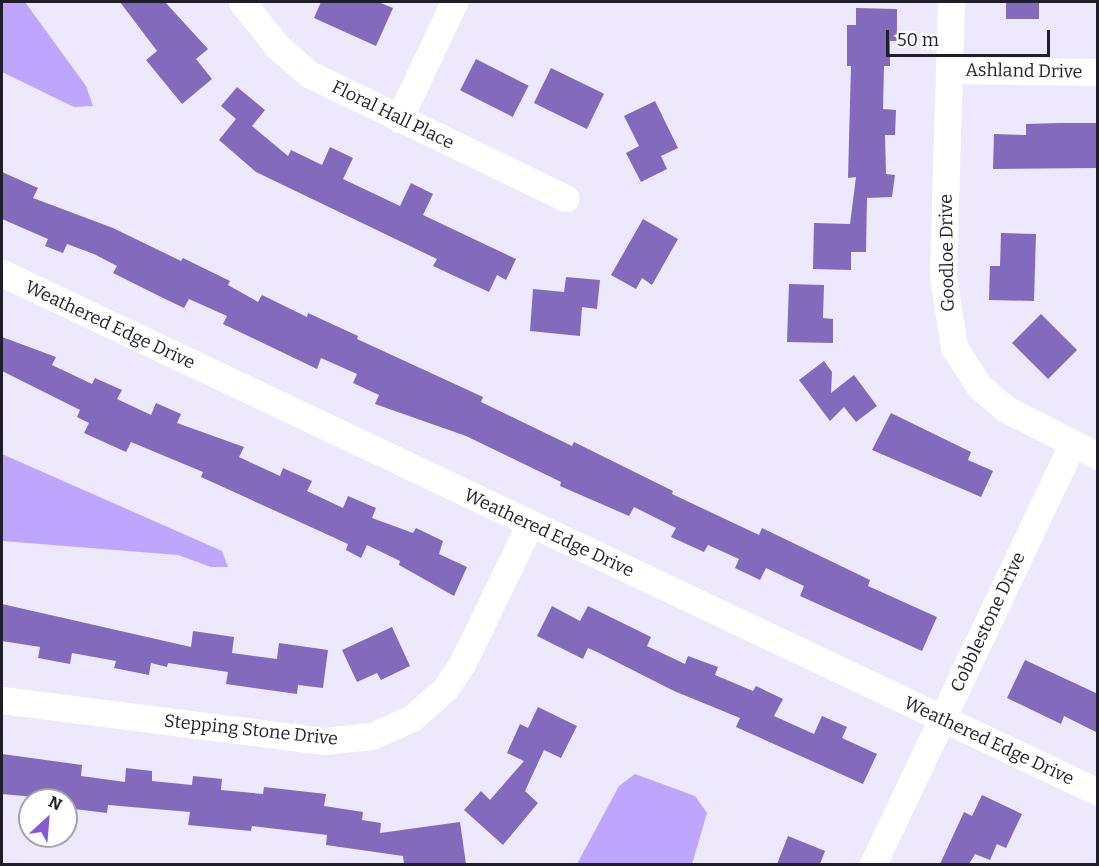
<!DOCTYPE html>
<style>
body{margin:0}
#map{position:relative;width:1099px;height:866px;overflow:hidden;background:#ede8fb;font-family:Bitter,serif}
div>[style]{position:absolute}
[style*='--x']{left:calc(var(--x)*1px);top:calc(var(--y)*1px);width:calc(var(--w)*1px);rotate:calc(var(--a)*1deg)}
.water>*{inset:0;background:#bea5fd}
.building>*{inset:0;background:#836abd;transform-origin:0 0}
.minor>*{height:27px;margin:-13.5px;padding:0 13.5px;transform-origin:13.5px;border-radius:13.5px;background:#fff}
span{translate:-50% -50%;white-space:nowrap;text-align:center;line-height:1.15;-webkit-text-stroke:5px #fff;paint-order:stroke}
.street-label{font-size:18px;color:#201e29}
.frame{position:absolute;inset:0;border:3px solid #201e29;pointer-events:none}
.north{position:absolute;left:18px;top:788px;width:60px;height:60px;box-sizing:border-box;background:#fff;border:2px solid #a6a5a9;border-radius:50%;rotate:26deg;font-size:16px;font-weight:700;line-height:24px;text-align:center;color:#201e29}
.north::after{content:'';display:block;margin:auto;width:21px;height:27px;background:#8459d3;clip-path:polygon(50% 0,100% 100%,50% 72%,0 100%)}
.scale{position:absolute;left:886px;top:30px;width:164px;height:27px;box-sizing:border-box;border:3px solid #201e29;border-top:0;padding-left:8px;font-size:18px;line-height:21px;white-space:nowrap;color:#201e29;-webkit-text-stroke:4px #fff;paint-order:stroke}
</style>
<div id="map">
<div class="water">
<i style="clip-path:polygon(2px 2px,25px 2px,86px 86px,93px 106px,74px 107px,2px 72px)"></i>
<i style="clip-path:polygon(2px 454px,222px 551px,228px 567px,211px 567px,178px 555px,2px 541px)"></i>
<i style="clip-path:polygon(635px 774px,695px 796px,707px 813px,692px 864px,577px 864px,619px 786px)"></i>
</div>
<div class="building">
<i style="clip-path:polygon(120px 2px,165px 2px,208px 49px,196px 59px,212px 79px,182px 104px,146px 60px,157px 51px)"></i>
<i style="clip-path:polygon(321px 2px,378px 2px,393px 8px,376px 46px,314px 18px)"></i>
<i style="left:1006px;top:2px;width:33px;height:17px"></i>
<i style="clip-path:polygon(856px 8px,897px 9px,897px 41px,890px 41px,890px 66px,884px 66px,883px 109px,896px 110px,895px 135px,885px 135px,886px 174px,895px 175px,892px 197px,867px 198px,866px 252px,851px 252px,851px 270px,813px 269px,814px 223px,850px 224px,856px 177px,848px 178px,851px 66px,847px 66px,847px 25px,856px 25px)"></i>
<i style="left:476px;top:59px;width:59px;height:35px;rotate:27deg"></i>
<i style="left:551px;top:68px;width:59px;height:39px;rotate:26deg"></i>
<i style="clip-path:polygon(237px 87px,265px 110px,252px 126px,288px 156px,291px 150px,322px 165px,330px 147px,353px 158px,343px 179px,400px 206px,411px 183px,433px 194px,423px 215px,516px 259px,506px 280px,497px 275px,489px 292px,433px 266px,437px 259px,256px 172px,219px 140px,236px 119px,221px 106px)"></i>
<i style="clip-path:polygon(655px 101px,678px 148px,661px 156px,667px 169px,641px 182px,626px 153px,639px 146px,624px 116px)"></i>
<i style="clip-path:polygon(1060px 123px,1098px 123px,1096px 168px,993px 169px,994px 134px,1026px 135px,1026px 124px)"></i>
<i style="clip-path:polygon(2px 172px,38px 188px,33px 198px,113px 228px,181px 261px,183px 258px,230px 281px,228px 285px,258px 302px,262px 295px,307px 317px,308px 313px,358px 336px,357px 339px,483px 397px,481px 402px,572px 446px,574px 442px,673px 491px,672px 494px,759px 535px,762px 528px,870px 580px,868px 586px,937px 617px,922px 651px,800px 596px,804px 586px,766px 568px,760px 580px,735px 568px,739px 559px,708px 545px,704px 552px,671px 537px,676px 528px,634px 507px,629px 516px,560px 486px,561px 482px,466px 436px,375px 404px,379px 395px,353px 383px,357px 374px,321px 358px,317px 369px,223px 324px,227px 316px,189px 299px,184px 308px,157px 295px,113px 273px,117px 266px,94px 254px,67px 244px,63px 253px,45px 246px,48px 239px,2px 219px)"></i>
<i style="clip-path:polygon(643px 219px,678px 239px,652px 285px,642px 278px,636px 289px,611px 275px)"></i>
<i style="clip-path:polygon(1001px 233px,1036px 234px,1034px 301px,989px 300px,990px 266px,1000px 266px)"></i>
<i style="clip-path:polygon(566px 277px,600px 280px,597px 309px,582px 307px,580px 336px,530px 331px,533px 289px,564px 292px)"></i>
<i style="clip-path:polygon(789px 284px,824px 285px,823px 318px,833px 319px,833px 343px,787px 342px)"></i>
<i style="left:1041px;top:314px;width:51px;height:41px;rotate:45deg"></i>
<i style="clip-path:polygon(2px 337px,56px 357px,52px 365px,92px 384px,95px 378px,122px 390px,117px 399px,151px 415px,156px 403px,181px 414px,177px 423px,244px 447px,239px 457px,280px 476px,283px 468px,312px 481px,307px 491px,343px 508px,348px 496px,376px 508px,372px 518px,413px 533px,416px 528px,443px 541px,439px 554px,467px 567px,454px 596px,399px 565px,400px 561px,367px 545px,361px 558px,346px 550px,348px 544px,201px 477px,203px 472px,131px 442px,126px 452px,84px 433px,89px 423px,77px 417px,80px 410px,2px 371px)"></i>
<i style="clip-path:polygon(824px 361px,832px 372px,831px 393px,854px 375px,877px 406px,856px 422px,844px 407px,830px 421px,799px 380px)"></i>
<i style="clip-path:polygon(891px 413px,971px 452px,968px 460px,993px 471px,981px 497px,872px 450px)"></i>
<i style="clip-path:polygon(2px 604px,191px 647px,193px 631px,234px 637px,232px 653px,277px 659px,279px 643px,328px 650px,323px 688px,298px 685px,297px 694px,226px 684px,228px 672px,168px 663px,167px 667px,151px 663px,149px 675px,114px 668px,116px 661px,72px 653px,70px 664px,38px 658px,40px 647px,2px 641px)"></i>
<i style="clip-path:polygon(552px 606px,580px 621px,588px 606px,651px 637px,647px 646px,685px 664px,688px 656px,718px 667px,715px 675px,753px 691px,756px 686px,783px 699px,774px 716px,814px 734px,822px 716px,847px 727px,842px 738px,877px 754px,863px 784px,736px 727px,740px 718px,674px 691px,597px 652px,588px 648px,583px 659px,537px 636px)"></i>
<i style="clip-path:polygon(392px 627px,410px 666px,381px 680px,377px 673px,357px 682px,342px 650px)"></i>
<i style="clip-path:polygon(1025px 660px,1098px 694px,1098px 733px,1064px 716px,1061px 724px,1007px 698px)"></i>
<i style="clip-path:polygon(538px 707px,577px 726px,561px 758px,544px 750px,525px 791px,538px 803px,503px 845px,464px 810px,481px 791px,490px 800px,524px 761px,507px 753px,520px 724px,528px 728px)"></i>
<i style="clip-path:polygon(2px 754px,82px 765px,81px 776px,125px 782px,126px 768px,152px 771px,152px 781px,192px 785px,193px 776px,222px 779px,221px 790px,263px 794px,264px 787px,326px 794px,324px 806px,363px 812px,362px 820px,381px 823px,380px 833px,460px 822px,466px 864px,404px 864px,403px 856px,326px 845px,327px 835px,252px 826px,251px 831px,188px 825px,190px 812px,108px 805px,107px 813px,66px 808px,66px 800px,2px 794px)"></i>
<i style="clip-path:polygon(982px 795px,1022px 814px,1006px 848px,997px 844px,990px 860px,975px 854px,969px 864px,940px 864px,964px 812px,972px 816px)"></i>
<i style="clip-path:polygon(788px 836px,825px 851px,820px 864px,777px 864px)"></i>
</div>
<div class="minor">
<i style="--x:242;--y:2;--w:56;--a:51.5"></i>
<i style="--x:277;--y:46;--w:43;--a:41.2"></i>
<i style="--x:309;--y:74;--w:285;--a:25.8"></i>
<i style="--x:951;--y:2;--w:274;--a:91.7"></i>
<i style="--x:943;--y:276;--w:72;--a:81.2"></i>
<i style="--x:954;--y:347;--w:46;--a:57.3"></i>
<i style="--x:979;--y:386;--w:33;--a:41"></i>
<i style="--x:1004;--y:408;--w:106;--a:27.1"></i>
<i style="--x:950;--y:70;--w:148;--a:0.8"></i>
<i style="--x:399;--y:119;--w:129;--a:-64.8"></i>
<i style="--x:2;--y:273;--w:1213;--a:25.34"></i>
<i style="--x:2;--y:700;--w:324;--a:7.3"></i>
<i style="--x:323;--y:741;--w:49;--a:-5.8"></i>
<i style="--x:372;--y:736;--w:44;--a:-24.2"></i>
<i style="--x:412;--y:718;--w:44;--a:-41.3"></i>
<i style="--x:445;--y:689;--w:30;--a:-56"></i>
<i style="--x:462;--y:664;--w:156;--a:-64.1"></i>
<i style="--x:873;--y:864;--w:465;--a:-64.6"></i>
</div>
<div class="street-label">
<span style="left:1024px;top:71px;rotate:1deg">Ashland Drive</span>
<span style="left:393px;top:115px;rotate:26deg">Floral Hall Place</span>
<span style="left:947px;top:253px;rotate:-91deg">Goodloe Drive</span>
<span style="left:110px;top:325px;rotate:25deg">Weathered Edge Drive</span>
<span style="left:549px;top:533px;rotate:25deg">Weathered Edge Drive</span>
<span style="left:988px;top:622px;rotate:-65deg">Cobblestone Drive</span>
<span style="left:251px;top:730px;rotate:6deg">Stepping Stone Drive</span>
<span style="left:989px;top:741px;rotate:25deg">Weathered Edge Drive</span>
</div>
<div class="frame"></div>
<div class="north">N</div>
<div class="scale">50 m</div>
</div>
